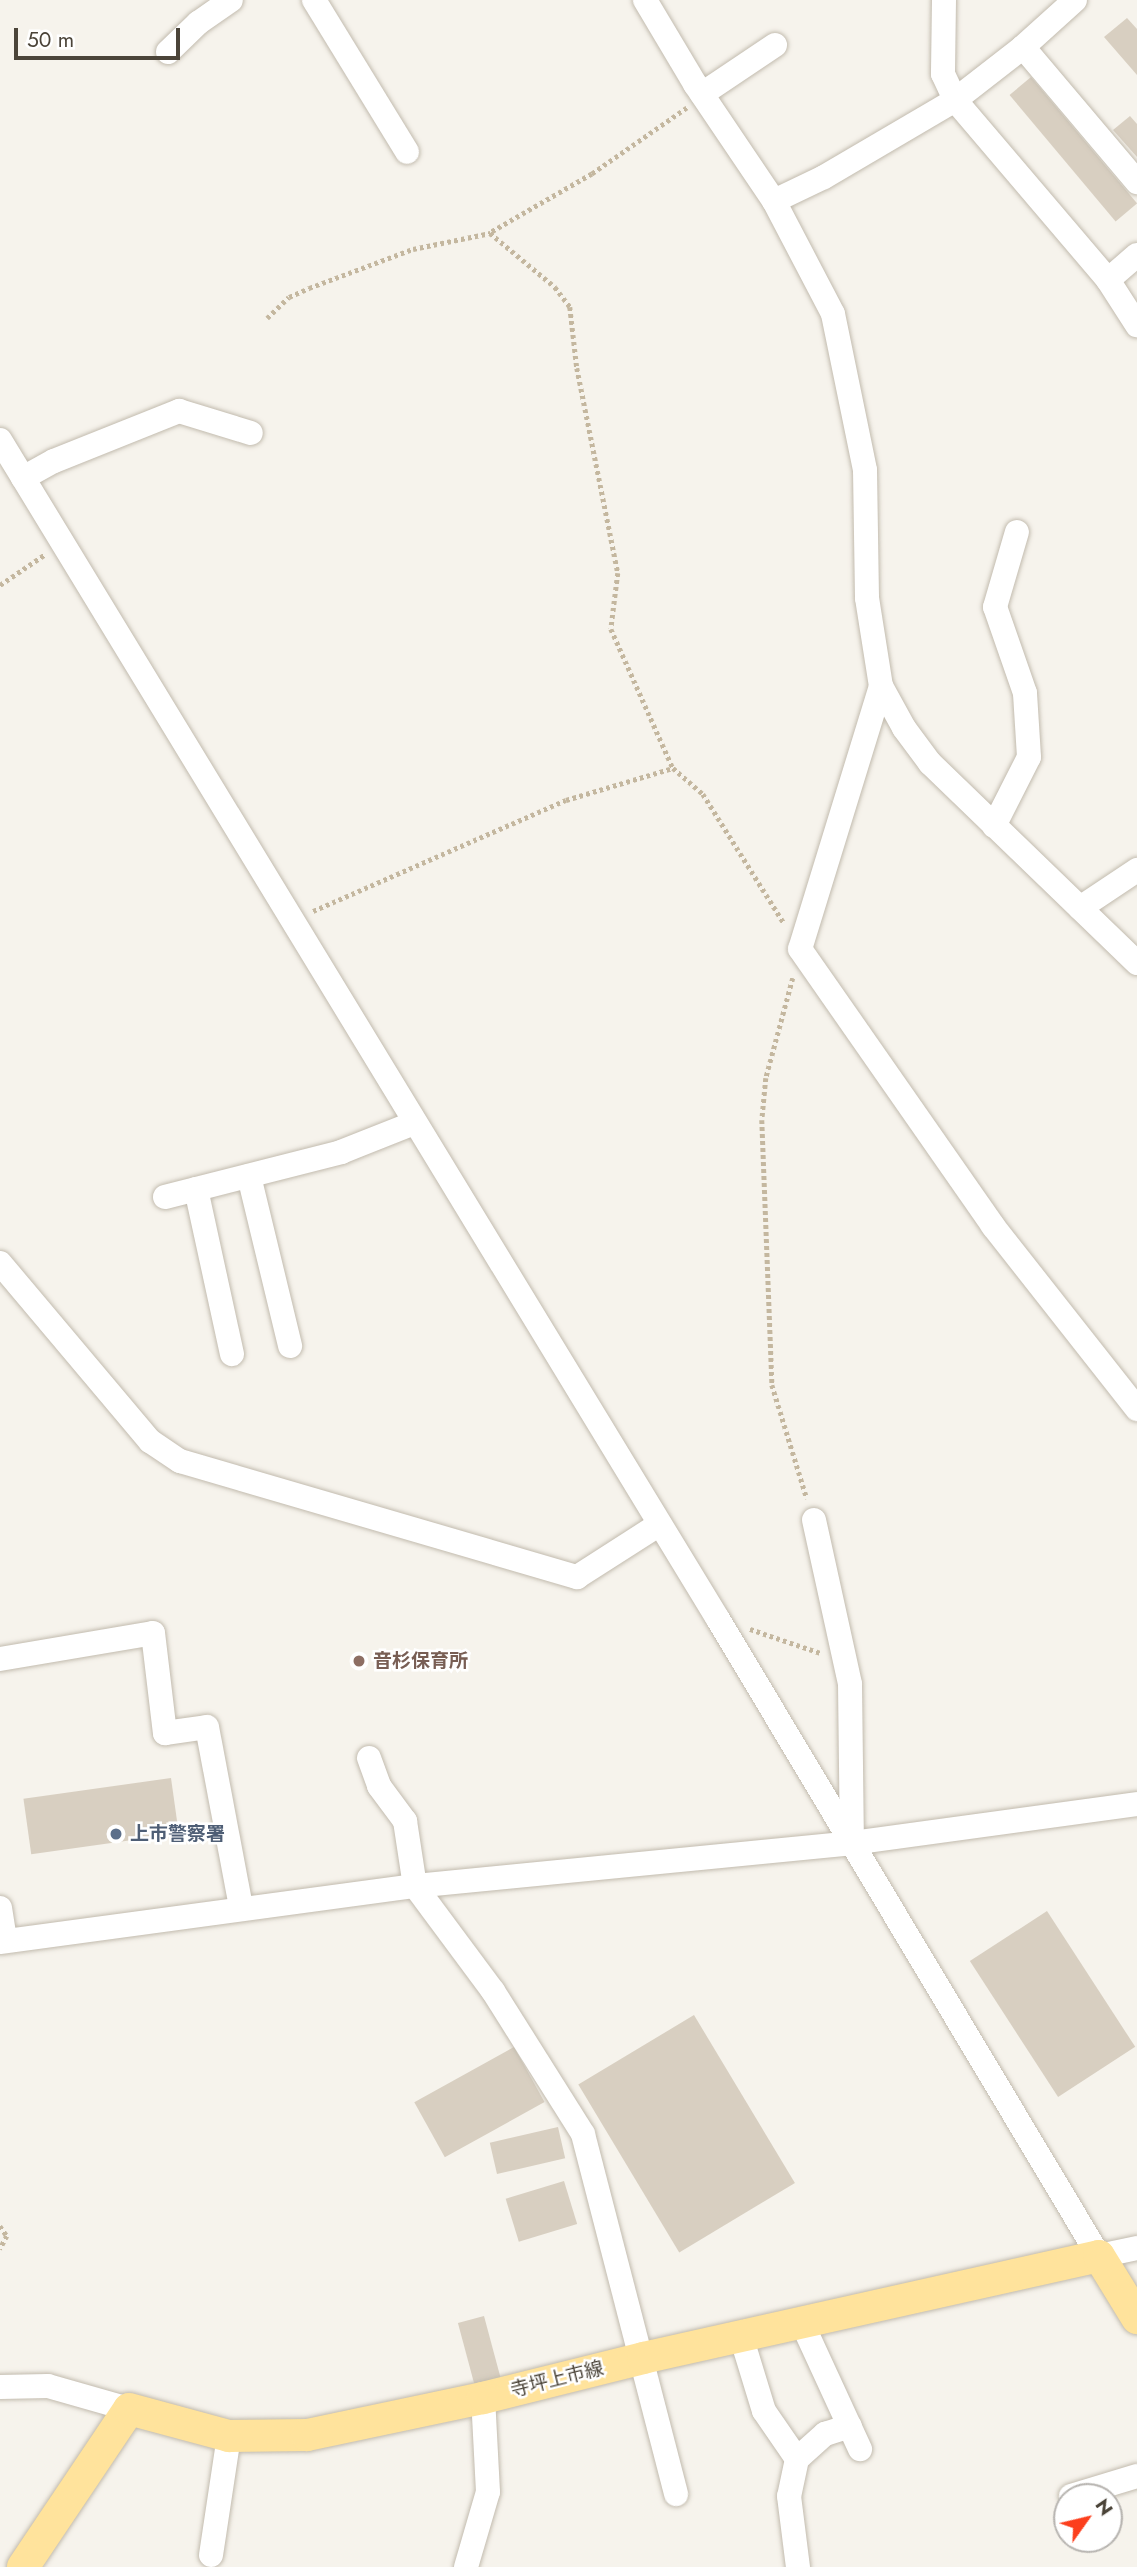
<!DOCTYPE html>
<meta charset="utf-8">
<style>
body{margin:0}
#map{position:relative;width:1137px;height:2567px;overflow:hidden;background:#f6f3ec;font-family:Jost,"Noto Sans JP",sans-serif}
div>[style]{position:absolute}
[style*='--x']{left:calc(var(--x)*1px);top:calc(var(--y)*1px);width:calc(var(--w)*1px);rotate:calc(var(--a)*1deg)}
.building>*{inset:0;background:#d8cfc1;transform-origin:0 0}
.path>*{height:4.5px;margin-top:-2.25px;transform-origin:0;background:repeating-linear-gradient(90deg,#c4b79f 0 3.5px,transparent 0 7px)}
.roads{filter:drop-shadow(0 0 2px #c2bbae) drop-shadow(0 0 2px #c2bbae)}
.minor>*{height:24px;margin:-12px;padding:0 12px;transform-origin:12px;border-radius:12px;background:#fff}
.major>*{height:32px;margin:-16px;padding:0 16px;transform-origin:16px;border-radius:16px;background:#ffe39c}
.dots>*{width:19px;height:19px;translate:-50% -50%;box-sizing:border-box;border:4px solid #fff;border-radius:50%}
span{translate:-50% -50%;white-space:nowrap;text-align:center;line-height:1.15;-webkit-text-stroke:5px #fff;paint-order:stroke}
.education-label{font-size:19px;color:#785e54;font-weight:700}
.left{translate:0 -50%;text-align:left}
.service-label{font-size:19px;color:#4e5e75;font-weight:700}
.street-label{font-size:19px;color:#4b4439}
.north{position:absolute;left:1053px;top:2483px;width:70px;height:70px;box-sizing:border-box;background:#fff;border:2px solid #b7b4b0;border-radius:50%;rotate:56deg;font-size:19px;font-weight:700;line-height:28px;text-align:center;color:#4b4439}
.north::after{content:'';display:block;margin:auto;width:24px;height:32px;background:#fc3f1d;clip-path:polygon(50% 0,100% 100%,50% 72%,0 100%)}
.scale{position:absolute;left:14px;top:28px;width:166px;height:32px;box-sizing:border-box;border:4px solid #4b4439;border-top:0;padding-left:9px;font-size:21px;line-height:24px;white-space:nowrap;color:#4b4439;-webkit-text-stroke:5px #fff;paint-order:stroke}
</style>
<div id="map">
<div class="building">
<i style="clip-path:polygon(1127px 18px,1137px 29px,1137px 75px,1104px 37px)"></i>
<i style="left:1031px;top:77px;width:165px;height:28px;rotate:50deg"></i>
<i style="clip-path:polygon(1130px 116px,1137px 124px,1137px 157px,1113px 130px)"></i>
<i style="left:171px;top:1778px;width:56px;height:149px;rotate:82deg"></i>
<i style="left:1047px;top:1911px;width:162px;height:92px;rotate:57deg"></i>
<i style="left:694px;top:2015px;width:196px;height:135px;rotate:59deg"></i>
<i style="left:514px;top:2047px;width:63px;height:114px;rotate:61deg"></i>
<i style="left:558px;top:2127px;width:32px;height:70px;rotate:77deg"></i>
<i style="left:564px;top:2181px;width:45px;height:61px;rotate:73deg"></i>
<i style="left:484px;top:2316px;width:64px;height:27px;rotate:75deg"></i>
</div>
<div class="path">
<i style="--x:687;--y:108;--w:116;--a:145.2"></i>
<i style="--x:592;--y:174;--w:118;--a:150"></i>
<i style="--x:490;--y:233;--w:85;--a:39.7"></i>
<i style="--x:555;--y:287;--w:25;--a:53"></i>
<i style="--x:570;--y:307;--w:61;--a:83.5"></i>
<i style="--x:577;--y:368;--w:209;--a:78.7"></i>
<i style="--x:618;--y:573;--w:56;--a:97.1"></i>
<i style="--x:611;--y:629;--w:152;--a:66"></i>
<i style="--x:673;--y:768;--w:40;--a:41"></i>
<i style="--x:703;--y:794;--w:152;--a:57.9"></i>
<i style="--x:267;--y:318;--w:30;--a:-44"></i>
<i style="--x:289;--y:297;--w:22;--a:-24"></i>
<i style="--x:309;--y:288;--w:111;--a:-20.6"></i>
<i style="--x:413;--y:249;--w:79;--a:-11.7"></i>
<i style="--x:0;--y:585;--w:53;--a:-34.3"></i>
<i style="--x:313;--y:911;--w:276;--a:-23.7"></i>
<i style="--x:566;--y:800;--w:112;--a:-16.7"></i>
<i style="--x:793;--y:978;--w:104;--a:105.1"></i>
<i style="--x:766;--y:1078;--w:42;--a:95.4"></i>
<i style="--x:762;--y:1120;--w:265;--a:87.8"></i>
<i style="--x:772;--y:1385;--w:119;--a:72.9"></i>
<i style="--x:750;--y:1629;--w:75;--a:18.7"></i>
<i style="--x:0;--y:2226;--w:12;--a:55"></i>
<i style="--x:7;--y:2236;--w:15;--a:118"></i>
</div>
<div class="roads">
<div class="minor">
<i style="--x:314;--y:0;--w:178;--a:58.5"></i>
<i style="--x:645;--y:0;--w:98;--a:59.2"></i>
<i style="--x:695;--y:84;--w:141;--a:56"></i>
<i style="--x:774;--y:201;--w:127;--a:62.4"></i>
<i style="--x:833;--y:314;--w:159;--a:78.4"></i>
<i style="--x:865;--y:470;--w:128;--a:89.1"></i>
<i style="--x:867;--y:598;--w:89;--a:81"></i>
<i style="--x:881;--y:686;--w:48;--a:61.3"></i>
<i style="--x:904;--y:728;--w:44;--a:53.4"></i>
<i style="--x:930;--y:763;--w:288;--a:44"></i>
<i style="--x:944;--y:0;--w:74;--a:90.8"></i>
<i style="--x:943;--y:74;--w:29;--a:65"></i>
<i style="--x:955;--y:100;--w:236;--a:49.6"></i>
<i style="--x:1108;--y:280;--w:54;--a:57.2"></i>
<i style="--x:1023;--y:47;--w:177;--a:49.8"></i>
<i style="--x:168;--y:52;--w:42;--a:-44"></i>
<i style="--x:198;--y:23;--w:40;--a:-34.9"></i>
<i style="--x:702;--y:94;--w:88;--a:-33.9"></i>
<i style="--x:774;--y:201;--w:55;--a:-25.6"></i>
<i style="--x:824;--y:177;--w:152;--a:-30.4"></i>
<i style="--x:955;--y:100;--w:86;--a:-37.9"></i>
<i style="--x:1023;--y:47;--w:70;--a:-42.1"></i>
<i style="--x:1108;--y:280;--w:38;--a:-41"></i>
<i style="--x:0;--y:440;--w:1380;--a:58.66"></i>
<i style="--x:718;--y:1619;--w:742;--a:59.12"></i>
<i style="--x:1099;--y:2256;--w:39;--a:-12"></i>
<i style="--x:23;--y:478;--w:35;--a:-29"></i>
<i style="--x:54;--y:461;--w:135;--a:-21.8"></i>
<i style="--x:179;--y:411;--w:75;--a:17"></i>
<i style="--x:881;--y:686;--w:275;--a:107.1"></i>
<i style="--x:800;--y:949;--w:338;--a:55.1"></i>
<i style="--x:993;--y:1226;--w:233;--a:51.8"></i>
<i style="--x:994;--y:826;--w:77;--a:-63.1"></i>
<i style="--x:1029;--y:757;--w:64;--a:-93.6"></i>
<i style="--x:1025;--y:693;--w:91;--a:-109.2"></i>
<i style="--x:995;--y:607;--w:78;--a:-73.7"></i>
<i style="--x:1080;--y:908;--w:69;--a:-33.7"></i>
<i style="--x:249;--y:1176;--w:175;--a:76.4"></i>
<i style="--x:196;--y:1189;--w:169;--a:77.7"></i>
<i style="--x:165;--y:1197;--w:182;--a:-14.3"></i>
<i style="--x:341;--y:1152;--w:79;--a:-21.7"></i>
<i style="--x:0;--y:1263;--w:233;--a:49.9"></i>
<i style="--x:150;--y:1441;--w:36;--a:34"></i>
<i style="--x:180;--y:1461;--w:414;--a:16.3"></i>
<i style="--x:577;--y:1577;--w:98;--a:-32.6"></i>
<i style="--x:814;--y:1520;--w:168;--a:77.6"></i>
<i style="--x:850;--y:1684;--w:158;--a:89.3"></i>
<i style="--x:0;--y:1659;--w:155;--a:-9.6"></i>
<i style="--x:153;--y:1633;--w:101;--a:83.2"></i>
<i style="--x:165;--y:1733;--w:42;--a:-8.1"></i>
<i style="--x:207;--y:1727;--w:183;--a:79.3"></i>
<i style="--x:369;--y:1758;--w:30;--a:70"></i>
<i style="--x:379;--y:1786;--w:44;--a:53.4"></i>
<i style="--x:405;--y:1821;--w:66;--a:81.3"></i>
<i style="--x:415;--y:1886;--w:131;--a:53.4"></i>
<i style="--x:493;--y:1991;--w:169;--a:57.8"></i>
<i style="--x:583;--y:2134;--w:372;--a:75.5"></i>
<i style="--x:0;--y:1908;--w:33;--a:81"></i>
<i style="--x:0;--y:1942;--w:419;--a:-7.7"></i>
<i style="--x:415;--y:1886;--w:439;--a:-5.6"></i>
<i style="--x:852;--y:1843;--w:288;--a:-7.8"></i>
<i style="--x:802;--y:2323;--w:139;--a:65.3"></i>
<i style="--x:741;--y:2336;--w:78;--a:73"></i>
<i style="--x:764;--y:2411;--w:58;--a:55.5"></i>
<i style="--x:797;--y:2459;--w:38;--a:-42"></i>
<i style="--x:825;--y:2434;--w:26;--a:-18"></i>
<i style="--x:0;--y:2387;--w:48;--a:-1.2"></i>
<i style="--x:48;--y:2386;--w:84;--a:15.9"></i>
<i style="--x:797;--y:2459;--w:38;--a:102"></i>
<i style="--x:789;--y:2496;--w:72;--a:82.8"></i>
<i style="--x:1071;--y:2496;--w:69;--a:-16.9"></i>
<i style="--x:211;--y:2555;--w:120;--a:-81.4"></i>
<i style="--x:466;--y:2567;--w:78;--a:-73.7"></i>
<i style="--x:488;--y:2492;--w:94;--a:-93"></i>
</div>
<div class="major">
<i style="--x:23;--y:2567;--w:190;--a:-56.1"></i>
<i style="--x:129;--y:2409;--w:104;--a:15.1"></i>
<i style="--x:229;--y:2436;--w:78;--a:-0.7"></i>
<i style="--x:307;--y:2435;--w:180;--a:-11.9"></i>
<i style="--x:483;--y:2398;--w:165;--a:-14"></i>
<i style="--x:643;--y:2358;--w:467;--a:-12.6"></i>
<i style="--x:1099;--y:2256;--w:73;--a:58.5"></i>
</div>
</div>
<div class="dots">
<i style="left:359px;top:1661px;background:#8d6e63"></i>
<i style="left:116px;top:1834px;background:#5c6f8a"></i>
</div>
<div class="education-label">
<span class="left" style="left:373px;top:1661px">音杉保育所</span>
</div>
<div class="service-label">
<span class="left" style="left:130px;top:1834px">上市警察署</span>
</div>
<div class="street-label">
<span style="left:557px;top:2379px;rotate:-14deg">寺坪上市線</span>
</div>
<div class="north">N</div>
<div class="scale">50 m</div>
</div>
